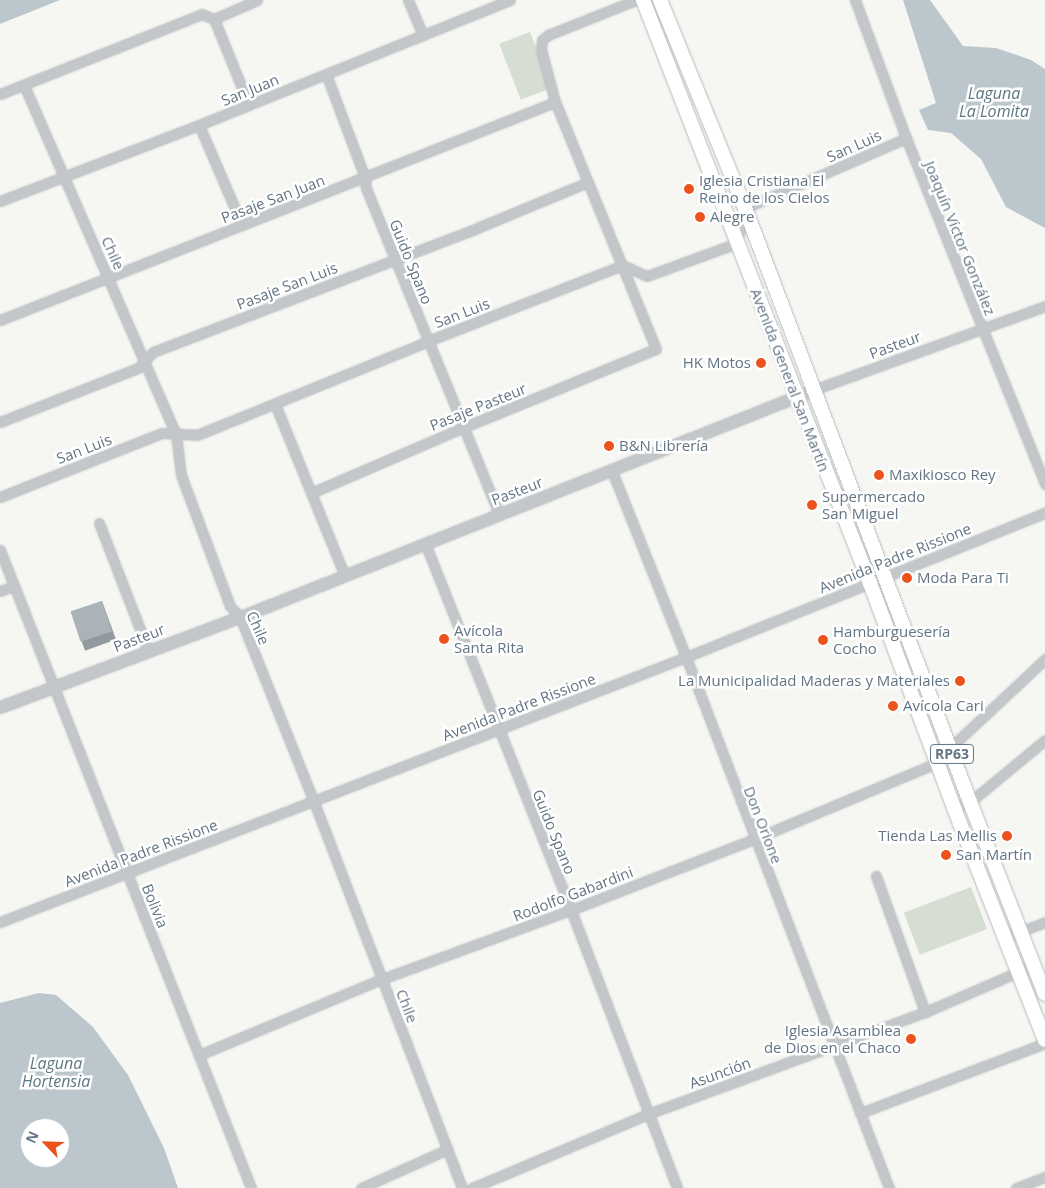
<!DOCTYPE html>
<meta charset="utf-8">
<style>
body{margin:0}
#map{position:relative;width:1045px;height:1188px;overflow:hidden;background:#f6f6f2;font-family:"Open Sans",sans-serif}
div>[style]{position:absolute}
[style*='--x']{left:calc(var(--x)*1px);top:calc(var(--y)*1px);width:calc(var(--w)*1px);rotate:calc(var(--a)*1deg)}
.green>*{inset:0;background:#d6ddd3;transform-origin:0 0}
.water>*{inset:0;background:#bcc7cd}
.roads{filter:drop-shadow(0 0 1px #b6babe) drop-shadow(0 0 1px #b6babe)}
.minor>*{height:9px;margin:-4.5px;padding:0 4.5px;transform-origin:4.5px;border-radius:4.5px;background:#c3c7ca}
.tertiary>*{height:11px;margin:-5.5px;padding:0 5.5px;transform-origin:5.5px;border-radius:5.5px;background:#c3c7ca}
.primary>*{height:14px;margin:-7px;padding:0 7px;transform-origin:7px;border-radius:7px;background:#fff}
.wall>*{inset:0;background:#939a9f;transform-origin:0 0}
.building>*{inset:0;background:#abb3b9;transform-origin:0 0}
.dots>*{width:14px;height:14px;translate:-50% -50%;box-sizing:border-box;border:2px solid #fff;border-radius:50%}
span{translate:-50% -50%;white-space:nowrap;text-align:center;line-height:1.15;-webkit-text-stroke:5px #fff;paint-order:stroke}
.shield-label span{padding:1px 4px;background:#fff;border:1px solid;border-radius:4px;-webkit-text-stroke-width:0}
.shield-label{font-size:14px;color:#637585;font-weight:700}
.street-label{font-size:15px;color:#637585}
.poi-label{font-size:15px;color:#637585}
.left{translate:0 -50%;text-align:left}
.right{translate:-100% -50%;text-align:right}
.water-label{font-size:16px;color:#5f7782;font-style:italic}
.north{position:absolute;left:20px;top:1118px;width:50px;height:50px;box-sizing:border-box;background:#fff;border:1px solid #c1c8ce;border-radius:50%;rotate:294deg;font-size:14px;font-weight:700;line-height:20px;text-align:center;color:#637585}
.north::after{content:'';display:block;margin:auto;width:18px;height:22px;background:#ec531c;clip-path:polygon(50% 0,100% 100%,50% 72%,0 100%)}
</style>
<div id="map">
<div class="green">
<i style="left:530px;top:32px;width:60px;height:33px;rotate:69deg"></i>
<i style="left:971px;top:887px;width:45px;height:72px;rotate:69deg"></i>
</div>
<div class="water">
<i style="clip-path:polygon(0 0,60px 0,0 24px)"></i>
<i style="clip-path:polygon(903px 0,930px 0,963px 46px,996px 48px,1031px 60px,1045px 69px,1045px 228px,1006px 207px,981px 159px,951px 133px,928px 130px,919px 110px,936px 103px)"></i>
<i style="clip-path:polygon(evenodd,39px 993px,56px 995px,93px 1027px,128px 1075px,164px 1148px,178px 1188px,0 1188px,0 1003px,39px 993px,30px 1128px,60px 1128px,60px 1158px,30px 1158px,30px 1128px)"></i>
</div>
<div class="roads">
<div class="minor">
<i style="--x:408;--y:0;--w:38;--a:67"></i>
<i style="--x:855;--y:0;--w:147;--a:69.7"></i>
<i style="--x:906;--y:138;--w:373;--a:68.1"></i>
<i style="--x:214;--y:19;--w:93;--a:67.9"></i>
<i style="--x:326;--y:74;--w:111;--a:69.4"></i>
<i style="--x:365;--y:178;--w:10;--a:84"></i>
<i style="--x:366;--y:188;--w:352;--a:67.8"></i>
<i style="--x:24;--y:85;--w:381;--a:66.5"></i>
<i style="--x:176;--y:434;--w:41;--a:83"></i>
<i style="--x:181;--y:475;--w:140;--a:69.5"></i>
<i style="--x:230;--y:606;--w:15;--a:48"></i>
<i style="--x:240;--y:617;--w:199;--a:68.2"></i>
<i style="--x:314;--y:802;--w:413;--a:69"></i>
<i style="--x:0;--y:94;--w:217;--a:-21.6"></i>
<i style="--x:202;--y:14;--w:13;--a:23"></i>
<i style="--x:214;--y:19;--w:47;--a:-23.8"></i>
<i style="--x:199;--y:125;--w:109;--a:66.7"></i>
<i style="--x:0;--y:201;--w:213;--a:-20.9"></i>
<i style="--x:199;--y:125;--w:335;--a:-21.9"></i>
<i style="--x:0;--y:320;--w:596;--a:-21.44"></i>
<i style="--x:813;--y:390;--w:247;--a:-19.9"></i>
<i style="--x:275;--y:404;--w:183;--a:67.9"></i>
<i style="--x:0;--y:422;--w:148;--a:-21.4"></i>
<i style="--x:138;--y:368;--w:22;--a:-47"></i>
<i style="--x:153;--y:352;--w:347;--a:-20.9"></i>
<i style="--x:477;--y:228;--w:120;--a:-22.5"></i>
<i style="--x:612;--y:471;--w:200;--a:68.3"></i>
<i style="--x:686;--y:657;--w:568;--a:69.08"></i>
<i style="--x:311;--y:493;--w:164;--a:-23.3"></i>
<i style="--x:462;--y:428;--w:209;--a:-22.2"></i>
<i style="--x:656;--y:349;--w:267;--a:-112.2"></i>
<i style="--x:555;--y:102;--w:55;--a:-104.8"></i>
<i style="--x:541;--y:49;--w:9;--a:-84"></i>
<i style="--x:542;--y:40;--w:8;--a:-40"></i>
<i style="--x:548;--y:35;--w:95;--a:-21.7"></i>
<i style="--x:0;--y:497;--w:174;--a:-21.6"></i>
<i style="--x:162;--y:433;--w:35;--a:3"></i>
<i style="--x:197;--y:435;--w:249;--a:-22.1"></i>
<i style="--x:428;--y:341;--w:209;--a:-21.3"></i>
<i style="--x:623;--y:265;--w:26;--a:25"></i>
<i style="--x:647;--y:276;--w:96;--a:-20.1"></i>
<i style="--x:737;--y:243;--w:36;--a:-77"></i>
<i style="--x:745;--y:208;--w:176;--a:-23.5"></i>
<i style="--x:99;--y:523;--w:136;--a:68.9"></i>
<i style="--x:425;--y:543;--w:395;--a:68.3"></i>
<i style="--x:571;--y:910;--w:298;--a:69.1"></i>
<i style="--x:0;--y:550;--w:686;--a:68.52"></i>
<i style="--x:0;--y:591;--w:15;--a:-20"></i>
<i style="--x:954;--y:808;--w:17;--a:-21"></i>
<i style="--x:970;--y:802;--w:97;--a:-39.6"></i>
<i style="--x:876;--y:876;--w:145;--a:70.2"></i>
<i style="--x:0;--y:922;--w:735;--a:-21.12"></i>
<i style="--x:686;--y:657;--w:387;--a:-21.9"></i>
<i style="--x:1006;--y:937;--w:42;--a:-21"></i>
<i style="--x:199;--y:1055;--w:198;--a:-22.6"></i>
<i style="--x:382;--y:979;--w:201;--a:-20.1"></i>
<i style="--x:571;--y:910;--w:196;--a:-21.2"></i>
<i style="--x:754;--y:839;--w:198;--a:-22.6"></i>
<i style="--x:937;--y:763;--w:20;--a:-49"></i>
<i style="--x:950;--y:748;--w:130;--a:-43.1"></i>
<i style="--x:860;--y:1113;--w:198;--a:-20.7"></i>
<i style="--x:361;--y:1188;--w:95;--a:-24.1"></i>
<i style="--x:472;--y:1188;--w:191;--a:-22.8"></i>
<i style="--x:648;--y:1114;--w:295;--a:-20.2"></i>
<i style="--x:925;--y:1012;--w:119;--a:-23.3"></i>
<i style="--x:1016;--y:1188;--w:31;--a:-21"></i>
</div>
<div class="tertiary">
<i style="--x:0;--y:707;--w:256;--a:-20.6"></i>
<i style="--x:240;--y:617;--w:616;--a:-21.61"></i>
</div>
<div class="primary">
<i style="--x:643;--y:0;--w:626;--a:68.73"></i>
<i style="--x:870;--y:583;--w:240;--a:69.5"></i>
<i style="--x:954;--y:808;--w:249;--a:68.6"></i>
<i style="--x:660;--y:0;--w:225;--a:67.8"></i>
<i style="--x:745;--y:208;--w:635;--a:69.25"></i>
<i style="--x:970;--y:802;--w:206;--a:68.7"></i>
</div>
</div>
<div class="wall">
<i style="left:102px;top:601px;width:41px;height:33px;rotate:70deg"></i>
</div>
<div class="building">
<i style="left:102px;top:601px;width:32px;height:33px;rotate:72deg"></i>
</div>
<div class="dots">
<i style="left:689px;top:189px;background:#ec531c"></i>
<i style="left:700px;top:217px;background:#ec531c"></i>
<i style="left:761px;top:363px;background:#ec531c"></i>
<i style="left:609px;top:446px;background:#ec531c"></i>
<i style="left:879px;top:475px;background:#ec531c"></i>
<i style="left:812px;top:505px;background:#ec531c"></i>
<i style="left:907px;top:578px;background:#ec531c"></i>
<i style="left:444px;top:639px;background:#ec531c"></i>
<i style="left:823px;top:640px;background:#ec531c"></i>
<i style="left:960px;top:681px;background:#ec531c"></i>
<i style="left:893px;top:706px;background:#ec531c"></i>
<i style="left:1007px;top:836px;background:#ec531c"></i>
<i style="left:946px;top:855px;background:#ec531c"></i>
<i style="left:911px;top:1039px;background:#ec531c"></i>
</div>
<div class="shield-label">
<span style="left:952px;top:754px">RP63</span>
</div>
<div class="street-label">
<span style="left:250px;top:90px;rotate:-22deg">San Juan</span>
<span style="left:854px;top:146px;rotate:-24deg">San Luis</span>
<span style="left:273px;top:199px;rotate:-21deg">Pasaje San Juan</span>
<span style="left:960px;top:238px;rotate:68deg">Joaquín Víctor González</span>
<span style="left:113px;top:253px;rotate:66deg">Chile</span>
<span style="left:411px;top:262px;rotate:68deg">Guido Spano</span>
<span style="left:287px;top:286px;rotate:-21deg">Pasaje San Luis</span>
<span style="left:462px;top:313px;rotate:-21deg">San Luis</span>
<span style="left:895px;top:345px;rotate:-20deg">Pasteur</span>
<span style="left:790px;top:380px;rotate:69deg">Avenida General San Martín</span>
<span style="left:478px;top:407px;rotate:-22deg">Pasaje Pasteur</span>
<span style="left:84px;top:449px;rotate:-21deg">San Luis</span>
<span style="left:517px;top:491px;rotate:-21deg">Pasteur</span>
<span style="left:895px;top:558px;rotate:-22deg">Avenida Padre Rissione</span>
<span style="left:258px;top:628px;rotate:66deg">Chile</span>
<span style="left:139px;top:638px;rotate:-21deg">Pasteur</span>
<span style="left:519px;top:707px;rotate:-21deg">Avenida Padre Rissione</span>
<span style="left:763px;top:825px;rotate:69deg">Don Orione</span>
<span style="left:554px;top:832px;rotate:68deg">Guido Spano</span>
<span style="left:141px;top:853px;rotate:-21deg">Avenida Padre Rissione</span>
<span style="left:573px;top:894px;rotate:-21deg">Rodolfo Gabardini</span>
<span style="left:155px;top:906px;rotate:68deg">Bolivia</span>
<span style="left:407px;top:1006px;rotate:69deg">Chile</span>
<span style="left:720px;top:1073px;rotate:-20deg">Asunción</span>
</div>
<div class="poi-label">
<span class="left" style="left:699px;top:189px">Iglesia Cristiana El<br>Reino de los Cielos</span>
<span class="left" style="left:710px;top:217px">Alegre</span>
<span class="right" style="left:751px;top:363px">HK Motos</span>
<span class="left" style="left:619px;top:446px">B&amp;N Librería</span>
<span class="left" style="left:889px;top:475px">Maxikiosco Rey</span>
<span class="left" style="left:822px;top:505px">Supermercado<br>San Miguel</span>
<span class="left" style="left:917px;top:578px">Moda Para Ti</span>
<span class="left" style="left:454px;top:639px">Avícola<br>Santa Rita</span>
<span class="left" style="left:833px;top:640px">Hamburguesería<br>Cocho</span>
<span class="right" style="left:950px;top:681px">La Municipalidad Maderas y Materiales</span>
<span class="left" style="left:903px;top:706px">Avícola Cari</span>
<span class="right" style="left:997px;top:836px">Tienda Las Mellis</span>
<span class="left" style="left:956px;top:855px">San Martín</span>
<span class="right" style="left:901px;top:1039px">Iglesia Asamblea<br>de Dios en el Chaco</span>
</div>
<div class="water-label">
<span style="left:994px;top:102px">Laguna<br>La Lomita</span>
<span style="left:56px;top:1072px">Laguna<br>Hortensia</span>
</div>
<div class="north">N</div>
</div>
